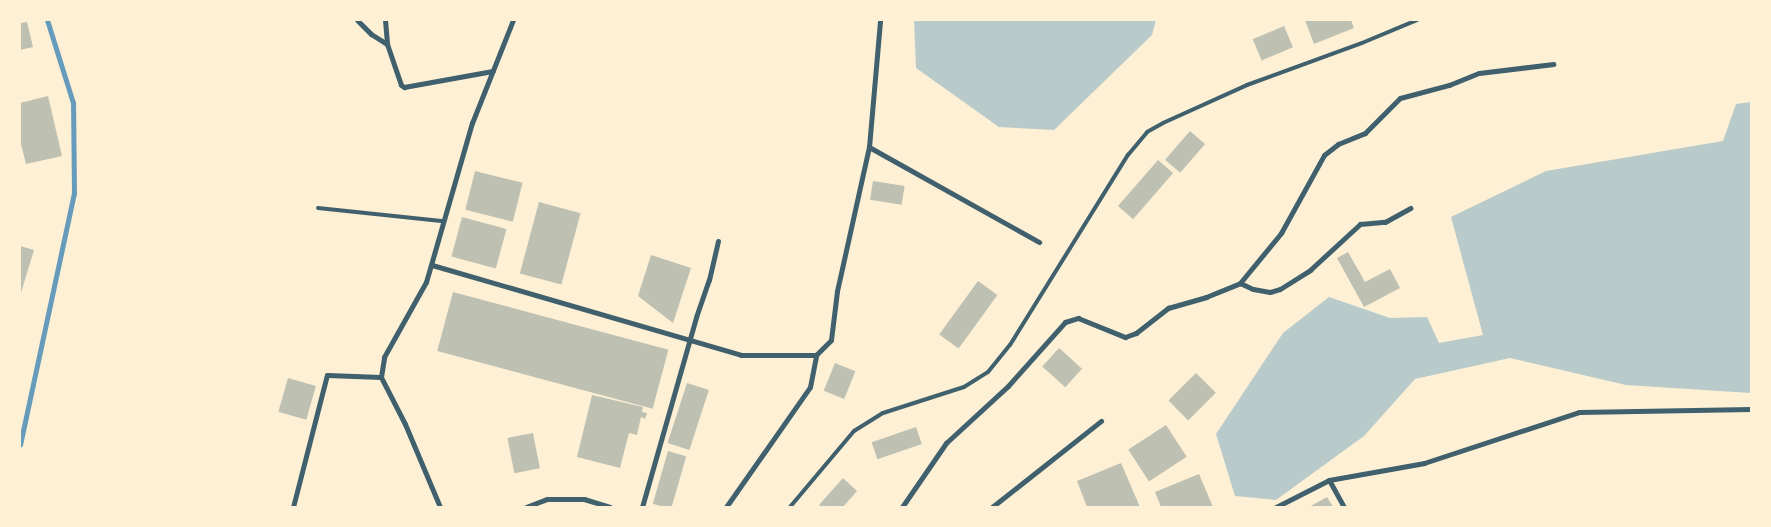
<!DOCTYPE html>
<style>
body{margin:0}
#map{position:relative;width:1771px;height:527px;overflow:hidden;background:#fdf0d5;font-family:"Open Sans",sans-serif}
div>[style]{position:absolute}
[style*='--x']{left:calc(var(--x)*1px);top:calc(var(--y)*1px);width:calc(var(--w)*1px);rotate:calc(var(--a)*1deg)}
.green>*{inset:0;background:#b9caca}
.stream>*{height:4.5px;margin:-2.25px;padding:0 2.25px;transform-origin:2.25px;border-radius:2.25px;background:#669bbc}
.building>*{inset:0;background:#bec0b2;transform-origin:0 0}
.service>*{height:4px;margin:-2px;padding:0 2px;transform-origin:2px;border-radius:2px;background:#3f606c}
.minor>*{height:5px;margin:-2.5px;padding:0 2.5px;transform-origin:2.5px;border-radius:2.5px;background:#3f606c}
span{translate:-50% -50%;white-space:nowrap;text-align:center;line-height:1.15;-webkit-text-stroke:4.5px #fdf0d5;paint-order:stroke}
.frame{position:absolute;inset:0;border:21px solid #fdf0d5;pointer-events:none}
</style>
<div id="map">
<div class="green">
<i style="clip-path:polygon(914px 20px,1156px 20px,1152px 35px,1054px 130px,999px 127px,916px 68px)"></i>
<i style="clip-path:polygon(1751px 102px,1751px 393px,1626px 385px,1510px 358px,1415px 379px,1364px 436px,1276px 500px,1235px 496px,1216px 434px,1283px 333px,1329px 297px,1390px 318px,1427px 317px,1439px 343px,1483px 335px,1451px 217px,1546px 171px,1723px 141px,1736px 104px)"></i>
</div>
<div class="stream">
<i style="--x:20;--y:445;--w:257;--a:-77.9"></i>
<i style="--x:74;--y:194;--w:91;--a:-90.6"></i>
<i style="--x:73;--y:103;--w:87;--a:-107.4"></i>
</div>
<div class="building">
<i style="clip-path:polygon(1305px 20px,1351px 20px,1354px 28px,1314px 44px)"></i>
<i style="clip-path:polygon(27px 22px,33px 47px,20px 50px,20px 23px)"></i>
<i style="left:1284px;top:26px;width:23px;height:34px;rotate:67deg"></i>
<i style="clip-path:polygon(48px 96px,62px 156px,26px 164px,20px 140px,20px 103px)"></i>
<i style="left:1190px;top:131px;width:20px;height:38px;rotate:41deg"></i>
<i style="left:1158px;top:160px;width:20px;height:61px;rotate:41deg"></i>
<i style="left:475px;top:171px;width:49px;height:40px;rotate:14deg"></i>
<i style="left:873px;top:181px;width:32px;height:19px;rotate:9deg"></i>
<i style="left:539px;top:202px;width:43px;height:74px;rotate:15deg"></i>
<i style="left:462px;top:217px;width:46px;height:41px;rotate:15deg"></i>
<i style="clip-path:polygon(20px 246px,34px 250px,20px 296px)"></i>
<i style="clip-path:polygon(1348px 252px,1365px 282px,1390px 269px,1400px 288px,1364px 307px,1337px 258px)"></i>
<i style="clip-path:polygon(651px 255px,691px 268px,673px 323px,638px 296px)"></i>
<i style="left:978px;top:281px;width:24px;height:66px;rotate:36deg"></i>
<i style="left:453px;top:292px;width:223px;height:61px;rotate:15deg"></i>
<i style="left:1059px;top:348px;width:31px;height:25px;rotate:42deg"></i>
<i style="left:835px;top:363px;width:22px;height:30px;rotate:22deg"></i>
<i style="left:1196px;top:373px;width:28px;height:39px;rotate:45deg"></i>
<i style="left:288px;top:378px;width:29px;height:35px;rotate:16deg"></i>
<i style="left:687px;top:383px;width:23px;height:63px;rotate:18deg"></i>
<i style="clip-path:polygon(592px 395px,643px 407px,642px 412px,647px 413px,645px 419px,641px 417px,637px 435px,629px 433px,620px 468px,577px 457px)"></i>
<i style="left:1166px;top:425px;width:38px;height:45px;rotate:57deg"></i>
<i style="left:916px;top:427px;width:18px;height:47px;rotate:71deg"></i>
<i style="left:533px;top:433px;width:36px;height:26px;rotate:79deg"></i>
<i style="left:668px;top:451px;width:19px;height:55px;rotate:16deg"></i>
<i style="clip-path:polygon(1121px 463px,1140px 507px,1087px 507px,1077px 481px)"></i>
<i style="clip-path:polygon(1199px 474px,1213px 507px,1161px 507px,1155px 492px)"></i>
<i style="clip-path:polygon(843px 478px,857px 491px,843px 507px,822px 507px,819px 505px)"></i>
<i style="clip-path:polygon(1327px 497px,1333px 507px,1309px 507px)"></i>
</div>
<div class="service">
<i style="--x:318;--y:208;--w:124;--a:6"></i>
<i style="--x:790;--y:507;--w:99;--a:-49.9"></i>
<i style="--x:854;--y:431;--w:34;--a:-32"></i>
<i style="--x:883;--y:413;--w:85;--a:-17.8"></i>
<i style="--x:964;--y:387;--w:28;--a:-32"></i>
<i style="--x:988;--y:372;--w:35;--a:-51"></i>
<i style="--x:1010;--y:345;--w:224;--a:-58.2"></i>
<i style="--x:1128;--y:155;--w:30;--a:-50"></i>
<i style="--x:1147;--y:132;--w:18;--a:-29"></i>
<i style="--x:1163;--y:123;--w:92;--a:-24.3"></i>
<i style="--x:1247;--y:85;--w:122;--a:-20.1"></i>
<i style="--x:1362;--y:43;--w:60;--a:-22.7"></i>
</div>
<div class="minor">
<i style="--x:357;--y:20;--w:20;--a:45"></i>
<i style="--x:371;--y:34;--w:19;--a:32"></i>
<i style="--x:387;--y:44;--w:43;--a:71.1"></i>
<i style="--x:401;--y:85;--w:4;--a:34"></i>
<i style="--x:404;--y:87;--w:90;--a:-10.2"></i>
<i style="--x:385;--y:20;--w:24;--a:85"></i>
<i style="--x:869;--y:147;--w:195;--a:29.2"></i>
<i style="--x:432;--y:265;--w:322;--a:16.2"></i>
<i style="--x:741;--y:355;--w:75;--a:0"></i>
<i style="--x:816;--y:355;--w:21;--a:-45"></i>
<i style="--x:831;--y:340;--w:49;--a:-83"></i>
<i style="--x:837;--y:291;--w:148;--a:-77.5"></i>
<i style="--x:869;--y:147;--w:127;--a:-85"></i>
<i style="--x:1240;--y:283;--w:14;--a:25"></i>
<i style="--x:1253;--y:289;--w:17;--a:10"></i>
<i style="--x:1270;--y:292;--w:10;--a:-17"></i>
<i style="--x:1280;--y:289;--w:36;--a:-32"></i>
<i style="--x:1310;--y:270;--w:68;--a:-42.6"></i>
<i style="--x:1360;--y:224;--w:25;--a:-5"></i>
<i style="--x:1385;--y:222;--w:29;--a:-29"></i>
<i style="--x:1329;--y:480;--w:31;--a:61"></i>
<i style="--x:293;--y:507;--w:136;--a:-75.6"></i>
<i style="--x:327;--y:375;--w:54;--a:2.1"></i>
<i style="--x:440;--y:507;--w:90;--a:-112.9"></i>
<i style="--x:405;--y:424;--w:53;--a:-117.1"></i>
<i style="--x:381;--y:377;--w:20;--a:-81"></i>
<i style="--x:384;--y:357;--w:86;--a:-60.8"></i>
<i style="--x:426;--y:282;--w:166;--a:-73.9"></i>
<i style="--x:472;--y:123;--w:111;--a:-68.3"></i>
<i style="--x:526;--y:507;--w:22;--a:-21"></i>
<i style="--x:547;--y:499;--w:37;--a:0"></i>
<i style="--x:584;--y:499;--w:27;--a:17"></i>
<i style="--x:642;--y:507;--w:198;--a:-74.1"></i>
<i style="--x:696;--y:317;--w:39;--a:-71"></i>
<i style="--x:709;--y:280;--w:40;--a:-77"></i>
<i style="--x:726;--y:507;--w:146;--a:-55"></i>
<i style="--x:810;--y:387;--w:33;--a:-79"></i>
<i style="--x:902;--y:507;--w:78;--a:-55.5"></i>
<i style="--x:946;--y:443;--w:84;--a:-42.6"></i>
<i style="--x:1008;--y:386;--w:86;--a:-48.3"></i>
<i style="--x:1065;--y:322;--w:14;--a:-17"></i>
<i style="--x:1078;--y:318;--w:51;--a:22"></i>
<i style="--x:1125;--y:337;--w:12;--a:-20"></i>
<i style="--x:1136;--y:333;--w:41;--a:-38"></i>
<i style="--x:1168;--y:308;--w:40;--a:-16"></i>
<i style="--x:1206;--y:297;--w:37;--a:-22"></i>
<i style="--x:1240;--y:283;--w:65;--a:-50.6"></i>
<i style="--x:1281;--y:233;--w:89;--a:-61.1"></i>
<i style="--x:1324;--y:155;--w:18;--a:-38"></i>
<i style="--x:1338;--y:144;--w:29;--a:-22"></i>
<i style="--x:1365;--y:133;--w:49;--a:-45"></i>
<i style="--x:1400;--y:98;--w:51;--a:-14.9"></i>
<i style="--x:1449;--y:85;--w:32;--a:-22"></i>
<i style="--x:1479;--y:73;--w:75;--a:-6.9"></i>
<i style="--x:992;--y:507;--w:139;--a:-38.3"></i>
<i style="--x:1276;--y:507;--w:59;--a:-27"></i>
<i style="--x:1329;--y:480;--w:97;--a:-10.1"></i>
<i style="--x:1424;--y:463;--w:163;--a:-18.2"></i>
<i style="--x:1579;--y:412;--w:172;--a:-1"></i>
</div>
<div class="frame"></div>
</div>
